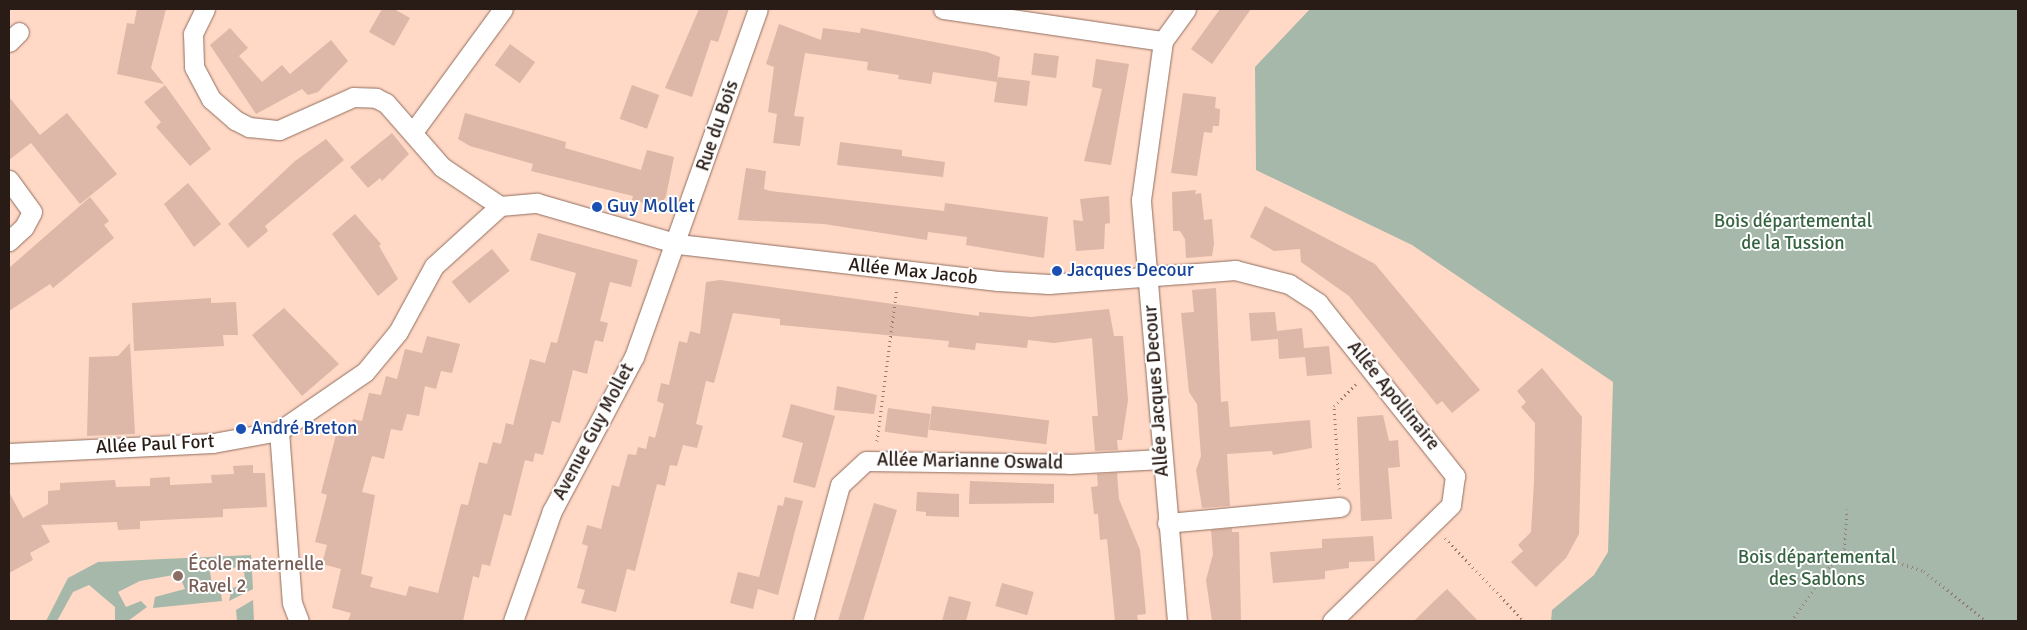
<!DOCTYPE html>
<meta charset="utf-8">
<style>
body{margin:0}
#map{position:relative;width:2027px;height:630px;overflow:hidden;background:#ffd8c6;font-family:Signika,sans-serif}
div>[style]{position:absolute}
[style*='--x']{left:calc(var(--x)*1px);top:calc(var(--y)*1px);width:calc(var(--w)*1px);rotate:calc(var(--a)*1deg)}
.green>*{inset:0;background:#a6b8a9}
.building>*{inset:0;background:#ddb7a7;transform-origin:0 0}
.path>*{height:3px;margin-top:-1.5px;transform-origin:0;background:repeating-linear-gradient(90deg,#957b6f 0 1px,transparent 0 5px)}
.roads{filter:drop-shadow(0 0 1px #906e5e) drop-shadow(0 0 1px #906e5e)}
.street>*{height:19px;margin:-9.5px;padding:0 9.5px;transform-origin:9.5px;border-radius:9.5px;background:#fff}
.dots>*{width:14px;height:14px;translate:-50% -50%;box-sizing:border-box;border:2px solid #fff;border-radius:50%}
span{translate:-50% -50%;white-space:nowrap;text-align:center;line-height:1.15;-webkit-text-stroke:4px #fff;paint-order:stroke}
.street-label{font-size:19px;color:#291b15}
.transit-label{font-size:19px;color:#164399}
.left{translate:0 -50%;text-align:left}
.park-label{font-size:19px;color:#366340}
.education-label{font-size:19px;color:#785e54}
.frame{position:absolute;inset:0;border:10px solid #291b15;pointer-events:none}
</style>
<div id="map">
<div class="green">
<i style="clip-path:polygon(1310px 9px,2018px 9px,2018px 621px,1551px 621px,1552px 610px,1594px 575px,1608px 552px,1613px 382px,1412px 245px,1256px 170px,1255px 67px)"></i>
<i style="clip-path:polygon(251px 555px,253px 589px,229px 601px,232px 588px,246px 585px,243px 566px,210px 572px,213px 589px,221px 593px,222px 601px,153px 608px,155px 597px,185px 589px,179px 574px,140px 581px,118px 592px,126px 607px,141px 601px,147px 607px,128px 621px,115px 621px,115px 607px,89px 585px,73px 592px,57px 621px,46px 621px,68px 578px,98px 562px)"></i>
<i style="clip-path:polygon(253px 600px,254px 621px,237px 621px,236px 610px)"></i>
</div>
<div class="building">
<i style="clip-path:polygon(137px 9px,166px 9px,151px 68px,164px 84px,117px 74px,127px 23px,134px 24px)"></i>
<i style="clip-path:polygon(382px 9px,394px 9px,410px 18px,394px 46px,369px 32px)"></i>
<i style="clip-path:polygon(699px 9px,729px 9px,718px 42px,711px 40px,692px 97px,665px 88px)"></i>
<i style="clip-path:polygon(1220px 9px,1251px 9px,1212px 64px,1191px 49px)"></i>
<i style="clip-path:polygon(779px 24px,821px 40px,823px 28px,860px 33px,861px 28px,987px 52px,1000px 57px,997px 81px,998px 77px,1030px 81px,1027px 106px,994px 102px,997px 82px,933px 72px,931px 84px,898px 79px,899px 75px,867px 70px,868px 62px,805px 53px,794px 116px,804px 117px,800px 146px,773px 143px,777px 114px,768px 112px,774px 67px,766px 64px)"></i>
<i style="clip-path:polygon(230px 28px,248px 48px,239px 56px,262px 82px,282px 65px,290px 74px,331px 40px,348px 61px,318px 92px,308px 95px,302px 89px,256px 114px,210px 45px)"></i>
<i style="left:510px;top:44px;width:31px;height:26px;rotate:36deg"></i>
<i style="left:1034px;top:53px;width:25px;height:22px;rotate:7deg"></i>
<i style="clip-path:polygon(1096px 59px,1129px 64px,1111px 165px,1084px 161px,1102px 89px,1092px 87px)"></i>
<i style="clip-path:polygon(165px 85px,211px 149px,190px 166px,156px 127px,161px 122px,144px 102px)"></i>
<i style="left:632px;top:85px;width:29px;height:36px;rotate:20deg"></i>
<i style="clip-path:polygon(1183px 93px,1216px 97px,1215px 108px,1220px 109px,1219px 126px,1213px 126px,1212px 133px,1204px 132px,1197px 176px,1171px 173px)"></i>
<i style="clip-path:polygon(9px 97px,40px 135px,67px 113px,117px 174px,80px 204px,31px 143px,9px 160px)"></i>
<i style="clip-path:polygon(465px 113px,566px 142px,565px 148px,641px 170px,647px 150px,674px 157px,666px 196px,660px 207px,632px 200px,633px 196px,531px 171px,533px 164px,470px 146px,458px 139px)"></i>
<i style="clip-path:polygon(392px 133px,409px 154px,382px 181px,380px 178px,368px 188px,350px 167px)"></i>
<i style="clip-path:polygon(326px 139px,344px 160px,265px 226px,268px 231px,248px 248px,228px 224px,295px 161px)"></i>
<i style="clip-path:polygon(840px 142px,902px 150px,902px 156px,945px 162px,943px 177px,837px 165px)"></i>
<i style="clip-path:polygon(746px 168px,766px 171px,764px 189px,770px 191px,944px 211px,945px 203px,1048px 217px,1044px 258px,966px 245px,967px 237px,928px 232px,927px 240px,824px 224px,738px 220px)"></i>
<i style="clip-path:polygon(188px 183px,221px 224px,194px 247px,164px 204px)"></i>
<i style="clip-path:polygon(1196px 190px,1195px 194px,1201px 193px,1204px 220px,1212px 219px,1214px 244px,1212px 256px,1186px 258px,1185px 239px,1180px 231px,1173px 231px,1172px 192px)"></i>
<i style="clip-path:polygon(1109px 196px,1110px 223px,1105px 224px,1104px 249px,1076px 251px,1073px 220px,1083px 221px,1080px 199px)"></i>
<i style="clip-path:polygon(90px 197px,109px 221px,104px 225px,114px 238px,53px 288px,50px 284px,9px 311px,9px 268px)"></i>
<i style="clip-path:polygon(1265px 206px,1375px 264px,1480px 390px,1452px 413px,1442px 401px,1437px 405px,1349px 296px,1301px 262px,1300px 249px,1274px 251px,1250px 237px)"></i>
<i style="clip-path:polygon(355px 214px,381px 244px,379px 246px,398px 279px,378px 296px,332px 234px)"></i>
<i style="clip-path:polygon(538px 233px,638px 260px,631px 287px,610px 282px,600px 321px,608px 323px,603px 342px,595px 340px,587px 374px,573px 370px,560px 423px,552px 421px,543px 455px,535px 453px,533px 462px,525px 460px,511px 516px,504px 514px,490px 566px,482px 564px,479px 578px,473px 576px,463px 621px,348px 621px,351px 613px,332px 608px,341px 569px,322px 564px,327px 545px,315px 542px,327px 495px,321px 493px,336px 435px,349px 437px,353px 419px,362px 421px,369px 393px,381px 395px,386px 376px,397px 379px,405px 349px,422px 353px,427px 336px,460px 344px,452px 373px,441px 371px,436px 389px,425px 386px,419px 416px,407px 414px,402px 431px,391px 429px,384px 459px,372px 456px,362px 492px,375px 495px,361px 574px,373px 577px,370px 587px,406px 596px,409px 586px,438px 593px,461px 504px,468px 505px,479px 462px,487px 464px,493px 442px,501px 444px,506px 423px,513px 425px,530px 359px,545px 363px,551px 342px,557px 343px,576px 273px,530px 260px)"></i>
<i style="left:492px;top:249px;width:28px;height:52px;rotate:51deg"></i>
<i style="clip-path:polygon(720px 280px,979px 316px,979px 312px,1031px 317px,1109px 309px,1114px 336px,1123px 336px,1128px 400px,1122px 440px,1117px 440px,1118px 450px,1095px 451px,1092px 416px,1098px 416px,1092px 338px,1054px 343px,1028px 340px,1027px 348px,976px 343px,975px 350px,948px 347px,949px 341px,780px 325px,780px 319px,733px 313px,714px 383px,706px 381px,696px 424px,703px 426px,697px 448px,683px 445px,677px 466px,670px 465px,665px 486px,657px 484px,635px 571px,627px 569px,616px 612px,581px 603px,585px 590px,577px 588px,588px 546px,582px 544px,587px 525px,601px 529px,612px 485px,619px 487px,628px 454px,636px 455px,638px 447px,646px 449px,649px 436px,655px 438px,664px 404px,657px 401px,661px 383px,669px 385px,679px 341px,687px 343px,690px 331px,700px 334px,706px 282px)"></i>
<i style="clip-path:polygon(1216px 288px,1221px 402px,1228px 401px,1230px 427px,1310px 420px,1312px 448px,1273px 455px,1272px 451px,1227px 454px,1230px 506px,1202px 508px,1196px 470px,1201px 456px,1197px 404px,1189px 392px,1181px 313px,1194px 312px,1192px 290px)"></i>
<i style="clip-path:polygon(211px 298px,211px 303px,236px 302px,238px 335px,223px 335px,224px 346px,134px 351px,132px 303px)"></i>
<i style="clip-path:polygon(284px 308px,339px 364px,302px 396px,252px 335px)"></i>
<i style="clip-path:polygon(1275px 312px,1277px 331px,1302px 328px,1304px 348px,1329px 346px,1332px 374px,1307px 376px,1305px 357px,1279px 359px,1278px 339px,1251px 341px,1249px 313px)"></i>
<i style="clip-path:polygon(130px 343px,135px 434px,87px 436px,89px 357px,118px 356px)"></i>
<i style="clip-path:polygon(1542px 368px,1582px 417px,1579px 534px,1566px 558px,1536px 587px,1511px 562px,1523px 551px,1518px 545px,1531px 532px,1534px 482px,1535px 423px,1521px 407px,1526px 402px,1517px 391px)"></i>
<i style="clip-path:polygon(837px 386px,877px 395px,874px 414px,834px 410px)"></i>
<i style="clip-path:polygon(791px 404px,835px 416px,815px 488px,793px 482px,803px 443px,782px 437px)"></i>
<i style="left:932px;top:406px;width:118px;height:24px;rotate:7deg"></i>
<i style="left:888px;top:408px;width:43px;height:24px;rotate:8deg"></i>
<i style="clip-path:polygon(1383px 415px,1389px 441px,1398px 440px,1400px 467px,1388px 468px,1392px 519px,1361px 521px,1357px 417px)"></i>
<i style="clip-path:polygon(253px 465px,253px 473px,265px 473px,267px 507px,223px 509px,223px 517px,140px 521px,140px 529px,118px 530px,117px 522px,41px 525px,50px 542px,30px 553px,33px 560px,9px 573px,9px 492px,23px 518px,48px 504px,48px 491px,60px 490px,60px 483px,115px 480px,116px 487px,150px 486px,150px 478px,170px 477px,170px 485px,212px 483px,211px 475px,234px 474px,233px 466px)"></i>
<i style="clip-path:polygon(1117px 473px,1119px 499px,1140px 550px,1146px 614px,1137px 615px,1138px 621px,1115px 621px,1107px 539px,1100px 540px,1098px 514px,1094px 514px,1091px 487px,1098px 486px,1097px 474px)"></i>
<i style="clip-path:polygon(970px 481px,1054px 484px,1054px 503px,969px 504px)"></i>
<i style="clip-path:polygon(917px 492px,959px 494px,959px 517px,926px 516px,926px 512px,916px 511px)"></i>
<i style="clip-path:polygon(785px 497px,803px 501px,778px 595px,758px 589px,753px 609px,730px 603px,738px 572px,759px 577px,778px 505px,783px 506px)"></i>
<i style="left:874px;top:503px;width:24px;height:122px;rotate:17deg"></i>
<i style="clip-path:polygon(1232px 528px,1232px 532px,1239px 532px,1241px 621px,1212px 621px,1206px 580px,1213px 554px,1211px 530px)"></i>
<i style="clip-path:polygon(1373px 536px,1375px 561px,1349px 562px,1349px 568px,1325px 571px,1325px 579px,1273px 583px,1270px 552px,1322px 548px,1322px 539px)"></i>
<i style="left:1002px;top:583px;width:33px;height:24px;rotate:16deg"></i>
<i style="clip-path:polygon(1447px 589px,1478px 621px,1414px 621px,1429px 606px)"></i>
<i style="clip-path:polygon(949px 596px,971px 602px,966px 621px,942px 621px)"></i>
</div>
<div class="path">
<i style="--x:877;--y:441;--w:154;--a:-82.6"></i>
<i style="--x:1339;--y:489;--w:83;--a:-93.4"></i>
<i style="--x:1334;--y:406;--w:31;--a:-45"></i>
<i style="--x:1445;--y:538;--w:115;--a:46.4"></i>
<i style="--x:1844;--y:554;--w:45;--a:-86.2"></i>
<i style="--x:1791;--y:621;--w:69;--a:-54.5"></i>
<i style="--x:1831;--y:565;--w:17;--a:-40"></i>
<i style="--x:1844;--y:554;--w:25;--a:-2"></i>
<i style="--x:1869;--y:553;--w:58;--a:18.1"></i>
<i style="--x:1924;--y:571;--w:80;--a:38.9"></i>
</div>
<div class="roads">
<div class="street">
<i style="--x:205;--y:9;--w:28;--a:116"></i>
<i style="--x:193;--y:34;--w:33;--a:88"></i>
<i style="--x:194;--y:67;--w:36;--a:62"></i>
<i style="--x:211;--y:99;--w:32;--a:41"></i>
<i style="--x:235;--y:120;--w:16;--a:27"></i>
<i style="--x:249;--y:127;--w:30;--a:6"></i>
<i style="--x:279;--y:130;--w:81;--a:-24"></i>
<i style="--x:353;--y:97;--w:23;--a:2"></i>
<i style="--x:376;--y:98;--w:11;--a:27"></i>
<i style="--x:386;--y:103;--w:85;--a:48.8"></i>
<i style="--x:442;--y:167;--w:70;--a:33.9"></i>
<i style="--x:500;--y:206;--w:37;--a:-5"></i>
<i style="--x:537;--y:203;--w:147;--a:16.2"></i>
<i style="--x:678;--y:244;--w:322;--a:6.6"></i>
<i style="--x:998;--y:281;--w:51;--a:3.4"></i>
<i style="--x:1049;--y:284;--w:187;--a:-4.3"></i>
<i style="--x:1235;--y:270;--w:56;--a:14.5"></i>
<i style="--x:1289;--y:284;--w:35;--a:33"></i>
<i style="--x:1318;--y:303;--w:221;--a:51.6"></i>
<i style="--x:1455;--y:476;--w:29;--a:98"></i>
<i style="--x:1451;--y:505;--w:166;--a:135.7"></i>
<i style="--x:943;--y:9;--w:222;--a:8.3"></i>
<i style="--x:9;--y:42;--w:14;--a:-45"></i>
<i style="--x:413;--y:132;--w:152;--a:-53.8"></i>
<i style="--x:9;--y:180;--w:39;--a:54"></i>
<i style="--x:32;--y:212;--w:17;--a:118"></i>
<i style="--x:24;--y:227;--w:21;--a:137"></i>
<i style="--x:279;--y:431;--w:172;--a:85.7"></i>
<i style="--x:292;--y:603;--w:19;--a:69"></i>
<i style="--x:9;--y:453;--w:204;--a:-2.8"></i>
<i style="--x:213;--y:443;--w:67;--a:-10.3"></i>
<i style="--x:279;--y:431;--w:104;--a:-34.5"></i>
<i style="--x:365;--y:372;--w:52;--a:-50.5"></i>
<i style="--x:398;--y:332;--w:75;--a:-61.4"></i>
<i style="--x:434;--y:266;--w:89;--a:-42.3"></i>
<i style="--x:1167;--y:523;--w:174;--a:-5.3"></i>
<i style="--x:513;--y:621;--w:117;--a:-70.5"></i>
<i style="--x:552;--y:511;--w:174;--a:-62"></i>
<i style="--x:634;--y:357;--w:369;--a:-70.4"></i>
<i style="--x:803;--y:621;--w:141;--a:-74.8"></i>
<i style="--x:840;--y:485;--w:35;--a:-43"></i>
<i style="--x:866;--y:461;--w:203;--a:0.8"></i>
<i style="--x:1069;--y:464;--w:93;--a:-3.1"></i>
<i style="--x:1177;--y:621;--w:423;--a:-94.9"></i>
<i style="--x:1141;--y:200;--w:161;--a:-82.1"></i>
<i style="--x:1163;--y:41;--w:39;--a:-54"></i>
</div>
</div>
<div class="dots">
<i style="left:597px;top:207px;background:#1a4fb4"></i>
<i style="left:1057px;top:271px;background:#1a4fb4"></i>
<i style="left:241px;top:429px;background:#1a4fb4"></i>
<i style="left:178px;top:576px;background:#8d6e63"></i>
</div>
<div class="street-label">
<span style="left:718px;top:126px;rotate:-71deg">Rue du Bois</span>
<span style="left:913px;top:272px;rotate:6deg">Allée Max Jacob</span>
<span style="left:1157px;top:391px;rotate:-94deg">Allée Jacques Decour</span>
<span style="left:1393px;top:396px;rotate:51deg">Allée Apollinaire</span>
<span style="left:594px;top:432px;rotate:-62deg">Avenue Guy Mollet</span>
<span style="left:155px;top:445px;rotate:-3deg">Allée Paul Fort</span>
<span style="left:970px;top:462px;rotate:1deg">Allée Marianne Oswald</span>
</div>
<div class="transit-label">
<span class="left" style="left:607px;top:207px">Guy Mollet</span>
<span class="left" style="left:1067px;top:271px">Jacques Decour</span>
<span class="left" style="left:251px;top:429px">André Breton</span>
</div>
<div class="park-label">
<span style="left:1793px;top:233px">Bois départemental<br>de la Tussion</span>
<span style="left:1817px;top:569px">Bois départemental<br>des Sablons</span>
</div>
<div class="education-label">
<span class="left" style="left:188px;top:576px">École maternelle<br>Ravel 2</span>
</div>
<div class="frame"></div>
</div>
